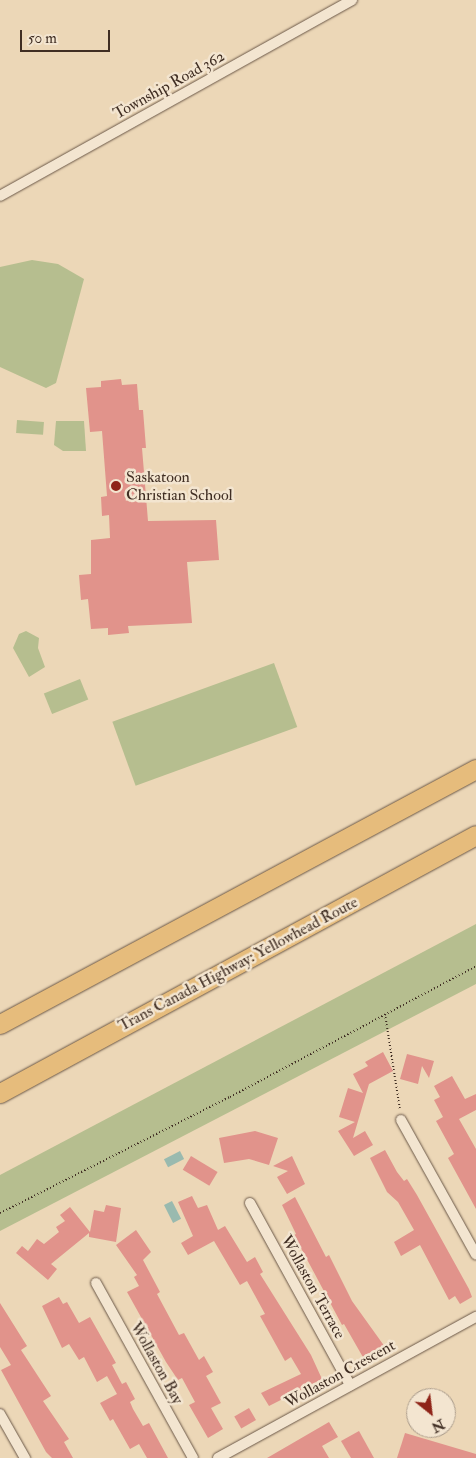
<!DOCTYPE html>
<style>
body{margin:0}
#map{position:relative;width:476px;height:1458px;overflow:hidden;background:#ecd7b7;font-family:"IM FELL Double Pica",serif}
div>[style]{position:absolute}
[style*='--x']{left:calc(var(--x)*1px);top:calc(var(--y)*1px);width:calc(var(--w)*1px);rotate:calc(var(--a)*1deg)}
.green>*{inset:0;background:#b6be8f;transform-origin:0 0}
.water>*{inset:0;background:#99baaf;transform-origin:0 0}
.building>*{inset:0;background:#e1938b;transform-origin:0 0}
.path>*{height:2px;margin-top:-1px;transform-origin:0;background:repeating-linear-gradient(90deg,#402e23 0 1px,transparent 0 3.5px)}
.roads{filter:drop-shadow(0 0 1px #6b5848) drop-shadow(0 0 1px #6b5848)}
.minor>*{height:10px;margin:-5px;padding:0 5px;transform-origin:5px;border-radius:5px;background:#f3e5d0}
.motorway>*{height:19px;margin:-9.5px;padding:0 9.5px;transform-origin:9.5px;border-radius:9.5px;background:#e6bc7c}
.dots>*{width:14px;height:14px;translate:-50% -50%;box-sizing:border-box;border:2px solid #f3e5d0;border-radius:50%}
span{translate:-50% -50%;white-space:nowrap;text-align:center;line-height:1.15;-webkit-text-stroke:5px #f3e5d0;paint-order:stroke}
.street-label{font-size:16px;color:#402e23}
.poi-label{font-size:16px;color:#402e23}
.left{translate:0 -50%;text-align:left}
.north{position:absolute;left:406px;top:1388px;width:50px;height:50px;box-sizing:border-box;background:#f3e5d0;border:1px solid #ab9c8b;border-radius:50%;rotate:151deg;font-size:14px;font-weight:700;line-height:20px;text-align:center;color:#402e23}
.north::after{content:'';display:block;margin:auto;width:18px;height:22px;background:#8f2418;clip-path:polygon(50% 0,100% 100%,50% 72%,0 100%)}
.scale{position:absolute;left:20px;top:30px;width:90px;height:22px;box-sizing:border-box;border:2px solid #402e23;border-top:0;padding-left:6px;font-size:15px;line-height:18px;white-space:nowrap;color:#402e23;-webkit-text-stroke:4px #f3e5d0;paint-order:stroke}
</style>
<div id="map">
<div class="green">
<i style="clip-path:polygon(32px 260px,58px 264px,84px 279px,56px 383px,46px 388px,0 367px,0 267px)"></i>
<i style="left:17px;top:420px;width:27px;height:13px;rotate:4deg"></i>
<i style="clip-path:polygon(56px 421px,84px 421px,86px 451px,63px 451px,54px 445px)"></i>
<i style="clip-path:polygon(26px 631px,39px 638px,38px 648px,45px 667px,29px 677px,13px 648px,19px 634px)"></i>
<i style="left:274px;top:663px;width:68px;height:172px;rotate:70deg"></i>
<i style="left:80px;top:679px;width:22px;height:39px;rotate:68deg"></i>
<i style="clip-path:polygon(476px 924px,476px 984px,0 1231px,0 1175px)"></i>
</div>
<div class="water">
<i style="left:180px;top:1151px;width:9px;height:18px;rotate:63deg"></i>
<i style="left:172px;top:1201px;width:20px;height:9px;rotate:63deg"></i>
</div>
<div class="building">
<i style="clip-path:polygon(121px 379px,122px 385px,137px 384px,139px 410px,143px 410px,146px 448px,142px 448px,148px 521px,216px 520px,219px 560px,187px 562px,192px 623px,128px 626px,129px 633px,108px 635px,108px 628px,91px 629px,88px 599px,81px 600px,79px 575px,91px 574px,91px 540px,110px 538px,109px 515px,102px 516px,101px 497px,107px 496px,102px 431px,90px 432px,86px 388px,101px 387px,101px 381px)"></i>
<i style="clip-path:polygon(383px 1052px,393px 1071px,369px 1084px,353px 1138px,365px 1131px,373px 1145px,354px 1156px,338px 1131px,355px 1122px,339px 1117px,348px 1088px,363px 1093px,353px 1074px,368px 1066px,365px 1062px)"></i>
<i style="clip-path:polygon(407px 1054px,434px 1061px,429px 1078px,422px 1066px,418px 1084px,400px 1079px)"></i>
<i style="clip-path:polygon(452px 1076px,465px 1099px,476px 1094px,476px 1110px,459px 1119px,476px 1149px,476px 1209px,448px 1158px,454px 1154px,436px 1121px,443px 1117px,434px 1100px,440px 1097px,434px 1086px)"></i>
<i style="clip-path:polygon(255px 1131px,278px 1138px,269px 1165px,249px 1159px,224px 1163px,219px 1138px)"></i>
<i style="clip-path:polygon(385px 1150px,397px 1172px,404px 1181px,407px 1179px,417px 1195px,469px 1289px,472px 1297px,460px 1304px,455px 1296px,449px 1300px,420px 1245px,401px 1256px,394px 1242px,414px 1230px,398px 1202px,387px 1192px,370px 1158px)"></i>
<i style="left:191px;top:1156px;width:31px;height:16px;rotate:31deg"></i>
<i style="clip-path:polygon(292px 1156px,305px 1184px,287px 1194px,277px 1177px,288px 1171px,273px 1166px)"></i>
<i style="clip-path:polygon(192px 1196px,198px 1208px,207px 1205px,218px 1230px,225px 1226px,247px 1262px,255px 1257px,263px 1272px,260px 1274px,311px 1355px,322px 1379px,269px 1406px,261px 1393px,301px 1374px,291px 1357px,285px 1361px,260px 1316px,265px 1314px,247px 1281px,240px 1285px,214px 1241px,188px 1255px,181px 1243px,193px 1236px,178px 1202px)"></i>
<i style="clip-path:polygon(295px 1197px,326px 1257px,329px 1255px,352px 1301px,385px 1347px,364px 1359px,344px 1324px,342px 1325px,294px 1235px,296px 1234px,282px 1205px)"></i>
<i style="clip-path:polygon(106px 1205px,121px 1208px,116px 1242px,89px 1237px,89px 1233px,51px 1264px,57px 1269px,48px 1280px,16px 1253px,22px 1246px,28px 1251px,37px 1239px,44px 1244px,59px 1232px,56px 1227px,65px 1221px,60px 1215px,70px 1207px,90px 1232px,94px 1210px,104px 1212px)"></i>
<i style="clip-path:polygon(136px 1230px,151px 1252px,143px 1260px,160px 1292px,157px 1294px,179px 1335px,184px 1333px,199px 1360px,204px 1356px,213px 1372px,206px 1376px,221px 1403px,211px 1408px,223px 1429px,208px 1438px,189px 1405px,195px 1402px,182px 1378px,178px 1380px,166px 1362px,127px 1292px,139px 1286px,134px 1277px,137px 1275px,116px 1245px)"></i>
<i style="clip-path:polygon(59px 1297px,63px 1304px,67px 1302px,79px 1323px,90px 1317px,116px 1363px,112px 1365px,122px 1384px,126px 1382px,135px 1399px,130px 1402px,133px 1409px,143px 1426px,149px 1423px,168px 1458px,147px 1458px,139px 1444px,130px 1449px,113px 1419px,110px 1421px,100px 1403px,117px 1394px,107px 1376px,97px 1382px,84px 1357px,79px 1360px,69px 1344px,62px 1348px,42px 1306px)"></i>
<i style="clip-path:polygon(0 1303px,27px 1346px,21px 1350px,51px 1396px,43px 1401px,69px 1439px,64px 1442px,73px 1458px,52px 1458px,46px 1452px,1px 1370px,11px 1365px,0 1347px)"></i>
<i style="left:249px;top:1408px;width:14px;height:17px;rotate:60deg"></i>
<i style="clip-path:polygon(329px 1422px,338px 1437px,322px 1446px,329px 1458px,267px 1458px)"></i>
<i style="clip-path:polygon(359px 1431px,374px 1458px,351px 1458px,341px 1441px)"></i>
<i style="clip-path:polygon(405px 1433px,476px 1454px,476px 1458px,397px 1458px)"></i>
</div>
<div class="path">
<i style="--x:385;--y:1014;--w:97;--a:81.1"></i>
<i style="--x:0;--y:1213;--w:258;--a:-26.8"></i>
<i style="--x:230;--y:1097;--w:279;--a:-28"></i>
</div>
<div class="roads">
<div class="minor">
<i style="--x:0;--y:196;--w:403;--a:-29.1"></i>
<i style="--x:401;--y:1120;--w:154;--a:60.9"></i>
<i style="--x:250;--y:1203;--w:208;--a:61.2"></i>
<i style="--x:96;--y:1283;--w:200;--a:61"></i>
<i style="--x:0;--y:1414;--w:51;--a:60.4"></i>
<i style="--x:218;--y:1458;--w:294;--a:-28.7"></i>
</div>
<div class="motorway">
<i style="--x:0;--y:1024;--w:540;--a:-28.18"></i>
<i style="--x:0;--y:1093;--w:541;--a:-28.46"></i>
</div>
</div>
<div class="dots">
<i style="left:116px;top:486px;background:#8f2418"></i>
</div>
<div class="street-label">
<span style="left:169px;top:85px;rotate:-29deg">Township Road 362</span>
<span style="left:238px;top:964px;rotate:-28deg">Trans Canada Highway: Yellowhead Route</span>
<span style="left:313px;top:1287px;rotate:61deg">Wollaston Terrace</span>
<span style="left:157px;top:1363px;rotate:61deg">Wollaston Bay</span>
<span style="left:340px;top:1374px;rotate:-29deg">Wollaston Crescent</span>
</div>
<div class="poi-label">
<span class="left" style="left:126px;top:486px">Saskatoon<br>Christian School</span>
</div>
<div class="north">N</div>
<div class="scale">50 m</div>
</div>
